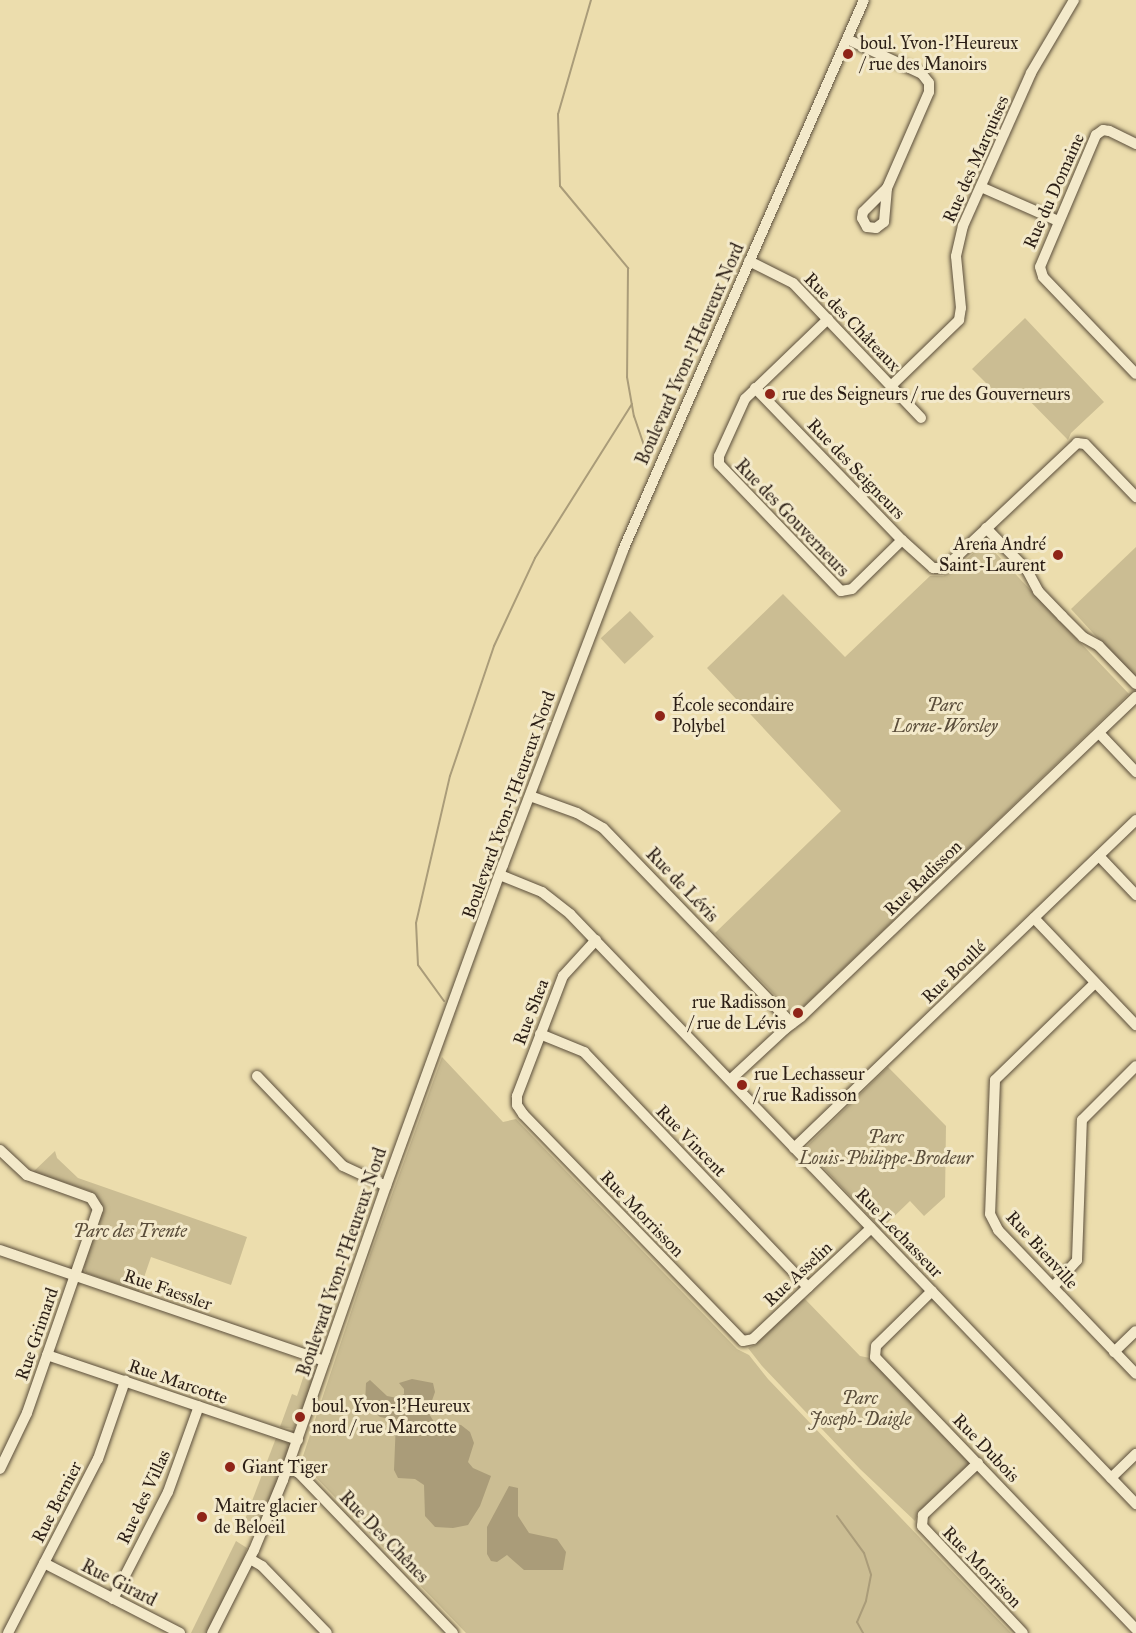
<!DOCTYPE html>
<meta charset="utf-8">
<style>
body{margin:0}
#map{position:relative;width:1136px;height:1633px;overflow:hidden;background:#ecddad;font-family:"IM FELL Great Primer",serif}
div>[style]{position:absolute}
[style*='--x']{left:calc(var(--x)*1px);top:calc(var(--y)*1px);width:calc(var(--w)*1px);rotate:calc(var(--a)*1deg)}
.green>*{inset:0;background:#cbbd93;transform-origin:0 0}
.water>*{inset:0;background:#aa9c79}
.stream>*{height:2px;margin:-1px;padding:0 1px;transform-origin:1px;border-radius:1px;background:#aa9c79}
.roads{filter:drop-shadow(0 0 2px #5b4e3b) drop-shadow(0 0 2px #5b4e3b)}
.minor>*{height:10px;margin:-5px;padding:0 5px;transform-origin:5px;border-radius:5px;background:#f3e9ca}
.dots>*{width:16px;height:16px;translate:-50% -50%;box-sizing:border-box;border:3px solid #f3e9ca;border-radius:50%}
span{translate:-50% -50%;white-space:nowrap;text-align:center;line-height:1.15;-webkit-text-stroke:6px #f3e9ca;paint-order:stroke}
.poi-label{font-size:18px;color:#2b1e15}
.left{translate:0 -50%;text-align:left}
.right{translate:-100% -50%;text-align:right}
.street-label{font-size:18px;color:#2b1e15}
.park-label{font-size:18px;color:#5b4e3b;font-style:italic}
</style>
<div id="map">
<div class="green">
<i style="clip-path:polygon(1025px 318px,1104px 402px,1071px 433px,1068px 440px,1018px 389px,1004px 401px,972px 369px)"></i>
<i style="clip-path:polygon(985px 542px,1129px 694px,797px 1013px,793px 1014px,715px 933px,841px 811px,707px 668px,783px 594px,845px 657px,930px 576px,943px 576px,955px 570px)"></i>
<i style="clip-path:polygon(1136px 547px,1136px 680px,1071px 609px)"></i>
<i style="left:630px;top:611px;width:35px;height:40px;rotate:47deg"></i>
<i style="clip-path:polygon(442px 1057px,503px 1122px,516px 1119px,737px 1349px,749px 1355px,768px 1379px,1011px 1633px,466px 1633px,301px 1462px,371px 1252px)"></i>
<i style="clip-path:polygon(888px 1067px,946px 1126px,945px 1197px,924px 1216px,910px 1201px,881px 1229px,805px 1148px)"></i>
<i style="clip-path:polygon(55px 1151px,57px 1158px,78px 1178px,247px 1237px,231px 1285px,151px 1257px,139px 1292px,86px 1273px,84px 1267px,102px 1207px,98px 1198px,90px 1191px,33px 1172px)"></i>
<i style="clip-path:polygon(804px 1298px,860px 1356px,870px 1358px,969px 1460px,968px 1465px,918px 1513px,915px 1521px,860px 1469px,762px 1366px,748px 1348px,755px 1345px)"></i>
<i style="clip-path:polygon(308px 1363px,314px 1366px,316px 1371px,302px 1414px,296px 1412px,294px 1418px,298px 1420px,294px 1429px,280px 1427px,292px 1394px,297px 1396px)"></i>
<i style="clip-path:polygon(276px 1438px,287px 1442px,290px 1449px,256px 1533px,250px 1535px,241px 1530px)"></i>
<i style="clip-path:polygon(236px 1541px,247px 1548px,242px 1565px,207px 1633px,191px 1633px)"></i>
</div>
<div class="water">
<i style="clip-path:polygon(412px 1379px,433px 1383px,435px 1392px,428px 1412px,434px 1422px,461px 1425px,470px 1432px,474px 1443px,468px 1462px,473px 1468px,491px 1476px,480px 1506px,468px 1525px,453px 1528px,435px 1527px,425px 1516px,424px 1485px,415px 1479px,398px 1478px,394px 1470px,396px 1420px,380px 1417px,365px 1404px,366px 1383px,370px 1380px,387px 1396px,397px 1398px,404px 1394px,404px 1389px,399px 1383px)"></i>
<i style="clip-path:polygon(509px 1486px,518px 1488px,518px 1516px,529px 1533px,557px 1539px,566px 1552px,563px 1570px,524px 1570px,507px 1555px,497px 1562px,491px 1561px,487px 1554px,487px 1527px)"></i>
</div>
<div class="stream">
<i style="--x:591;--y:0;--w:119;--a:106.1"></i>
<i style="--x:558;--y:114;--w:72;--a:88.4"></i>
<i style="--x:560;--y:186;--w:107;--a:50.3"></i>
<i style="--x:628;--y:268;--w:109;--a:90.5"></i>
<i style="--x:627;--y:377;--w:40;--a:80"></i>
<i style="--x:634;--y:416;--w:46;--a:71.2"></i>
<i style="--x:444;--y:1001;--w:44;--a:-125.8"></i>
<i style="--x:418;--y:965;--w:42;--a:-92.7"></i>
<i style="--x:416;--y:923;--w:151;--a:-77"></i>
<i style="--x:450;--y:776;--w:137;--a:-71.3"></i>
<i style="--x:494;--y:646;--w:97;--a:-65"></i>
<i style="--x:535;--y:558;--w:182;--a:-57.8"></i>
<i style="--x:837;--y:1516;--w:46;--a:53.9"></i>
<i style="--x:864;--y:1553;--w:23;--a:72"></i>
<i style="--x:871;--y:1575;--w:26;--a:101"></i>
<i style="--x:866;--y:1601;--w:23;--a:113"></i>
<i style="--x:857;--y:1622;--w:13;--a:61"></i>
</div>
<div class="roads">
<div class="minor">
<i style="--x:847;--y:39;--w:83;--a:25"></i>
<i style="--x:922;--y:74;--w:11;--a:52"></i>
<i style="--x:929;--y:83;--w:9;--a:90"></i>
<i style="--x:929;--y:92;--w:105;--a:113.6"></i>
<i style="--x:887;--y:188;--w:34;--a:95"></i>
<i style="--x:884;--y:222;--w:10;--a:143"></i>
<i style="--x:876;--y:228;--w:9;--a:-174"></i>
<i style="--x:867;--y:227;--w:10;--a:-119"></i>
<i style="--x:862;--y:218;--w:6;--a:-81"></i>
<i style="--x:863;--y:212;--w:34;--a:-45"></i>
<i style="--x:1136;--y:144;--w:30;--a:-154"></i>
<i style="--x:1109;--y:131;--w:6;--a:-171"></i>
<i style="--x:1103;--y:130;--w:9;--a:144"></i>
<i style="--x:1096;--y:135;--w:143;--a:113"></i>
<i style="--x:1040;--y:267;--w:10;--a:73"></i>
<i style="--x:1043;--y:277;--w:134;--a:46.2"></i>
<i style="--x:981;--y:187;--w:84;--a:23.8"></i>
<i style="--x:749;--y:261;--w:49;--a:26.6"></i>
<i style="--x:793;--y:283;--w:186;--a:46.5"></i>
<i style="--x:828;--y:319;--w:115;--a:136.1"></i>
<i style="--x:745;--y:399;--w:63;--a:114.5"></i>
<i style="--x:719;--y:456;--w:8;--a:90"></i>
<i style="--x:719;--y:464;--w:176;--a:46.2"></i>
<i style="--x:841;--y:591;--w:11;--a:-10"></i>
<i style="--x:852;--y:589;--w:70;--a:-44.4"></i>
<i style="--x:891;--y:386;--w:95;--a:-44.1"></i>
<i style="--x:959;--y:320;--w:12;--a:-81"></i>
<i style="--x:961;--y:308;--w:52;--a:-95.5"></i>
<i style="--x:956;--y:256;--w:31;--a:-77"></i>
<i style="--x:963;--y:226;--w:167;--a:-66"></i>
<i style="--x:1031;--y:73;--w:85;--a:-59.5"></i>
<i style="--x:755;--y:388;--w:211;--a:46"></i>
<i style="--x:902;--y:540;--w:42;--a:42.1"></i>
<i style="--x:933;--y:568;--w:10;--a:0"></i>
<i style="--x:943;--y:568;--w:11;--a:-38"></i>
<i style="--x:952;--y:561;--w:172;--a:-43.3"></i>
<i style="--x:1077;--y:443;--w:8;--a:7"></i>
<i style="--x:1085;--y:444;--w:74;--a:46.1"></i>
<i style="--x:986;--y:528;--w:59;--a:45.7"></i>
<i style="--x:1027;--y:570;--w:24;--a:62"></i>
<i style="--x:1038;--y:591;--w:35;--a:46"></i>
<i style="--x:1062;--y:616;--w:30;--a:45"></i>
<i style="--x:1083;--y:637;--w:18;--a:29"></i>
<i style="--x:1099;--y:646;--w:53;--a:45.8"></i>
<i style="--x:1099;--y:733;--w:54;--a:46.5"></i>
<i style="--x:530;--y:796;--w:50;--a:19.9"></i>
<i style="--x:577;--y:813;--w:30;--a:30"></i>
<i style="--x:603;--y:828;--w:272;--a:46"></i>
<i style="--x:1099;--y:856;--w:54;--a:46.5"></i>
<i style="--x:500;--y:875;--w:45;--a:22"></i>
<i style="--x:542;--y:892;--w:36;--a:38"></i>
<i style="--x:570;--y:914;--w:818;--a:46.19"></i>
<i style="--x:1034;--y:918;--w:148;--a:46.4"></i>
<i style="--x:596;--y:940;--w:49;--a:132.5"></i>
<i style="--x:563;--y:976;--w:129;--a:111"></i>
<i style="--x:517;--y:1096;--w:9;--a:90"></i>
<i style="--x:517;--y:1105;--w:11;--a:56"></i>
<i style="--x:523;--y:1114;--w:316;--a:45.9"></i>
<i style="--x:743;--y:1341;--w:10;--a:-11"></i>
<i style="--x:753;--y:1339;--w:162;--a:-43.2"></i>
<i style="--x:1095;--y:983;--w:139;--a:135.9"></i>
<i style="--x:995;--y:1080;--w:134;--a:92.1"></i>
<i style="--x:990;--y:1214;--w:18;--a:63"></i>
<i style="--x:998;--y:1230;--w:199;--a:46.2"></i>
<i style="--x:540;--y:1034;--w:48;--a:22.2"></i>
<i style="--x:584;--y:1052;--w:325;--a:46.4"></i>
<i style="--x:257;--y:1076;--w:124;--a:46.3"></i>
<i style="--x:343;--y:1166;--w:47;--a:24.9"></i>
<i style="--x:730;--y:1080;--w:75;--a:-42.8"></i>
<i style="--x:785;--y:1029;--w:20;--a:-37"></i>
<i style="--x:801;--y:1017;--w:463;--a:-43.7"></i>
<i style="--x:794;--y:1148;--w:474;--a:-43.8"></i>
<i style="--x:0;--y:1150;--w:37;--a:43"></i>
<i style="--x:27;--y:1175;--w:68;--a:19.8"></i>
<i style="--x:91;--y:1198;--w:13;--a:58"></i>
<i style="--x:98;--y:1209;--w:216;--a:109.2"></i>
<i style="--x:27;--y:1413;--w:62;--a:115.7"></i>
<i style="--x:0;--y:1250;--w:343;--a:18.9"></i>
<i style="--x:1053;--y:1287;--w:36;--a:-48"></i>
<i style="--x:1077;--y:1260;--w:140;--a:-88"></i>
<i style="--x:1082;--y:1120;--w:76;--a:-45"></i>
<i style="--x:932;--y:1291;--w:78;--a:135.5"></i>
<i style="--x:876;--y:1346;--w:11;--a:95"></i>
<i style="--x:875;--y:1357;--w:377;--a:46.2"></i>
<i style="--x:1114;--y:1352;--w:30;--a:-44"></i>
<i style="--x:47;--y:1355;--w:265;--a:18.7"></i>
<i style="--x:978;--y:1463;--w:76;--a:136.6"></i>
<i style="--x:923;--y:1515;--w:11;--a:95"></i>
<i style="--x:922;--y:1526;--w:147;--a:46.7"></i>
<i style="--x:288;--y:1468;--w:12;--a:24"></i>
<i style="--x:299;--y:1473;--w:222;--a:46.1"></i>
<i style="--x:1111;--y:1478;--w:35;--a:-44"></i>
<i style="--x:250;--y:1559;--w:14;--a:30"></i>
<i style="--x:262;--y:1566;--w:93;--a:45.9"></i>
<i style="--x:44;--y:1563;--w:153;--a:27.2"></i>
<i style="--x:113;--y:1599;--w:120;--a:-62.8"></i>
<i style="--x:168;--y:1492;--w:91;--a:-70.2"></i>
<i style="--x:8;--y:1633;--w:196;--a:-62.7"></i>
<i style="--x:98;--y:1459;--w:83;--a:-70.9"></i>
<i style="--x:212;--y:1633;--w:93;--a:-63.2"></i>
<i style="--x:254;--y:1550;--w:76;--a:-67.5"></i>
<i style="--x:283;--y:1480;--w:312;--a:-70.7"></i>
<i style="--x:386;--y:1186;--w:342;--a:-70"></i>
<i style="--x:503;--y:865;--w:337;--a:-69.1"></i>
<i style="--x:623;--y:550;--w:600;--a:-66.34"></i>
</div>
</div>
<div class="dots">
<i style="left:848px;top:54px;background:#8f2418"></i>
<i style="left:770px;top:394px;background:#8f2418"></i>
<i style="left:1058px;top:555px;background:#8f2418"></i>
<i style="left:660px;top:716px;background:#8f2418"></i>
<i style="left:798px;top:1013px;background:#8f2418"></i>
<i style="left:742px;top:1085px;background:#8f2418"></i>
<i style="left:300px;top:1417px;background:#8f2418"></i>
<i style="left:230px;top:1467px;background:#8f2418"></i>
<i style="left:202px;top:1517px;background:#8f2418"></i>
</div>
<div class="poi-label">
<span class="left" style="left:860px;top:54px">boul. Yvon-l'Heureux<br>/ rue des Manoirs</span>
<span class="left" style="left:782px;top:394px">rue des Seigneurs / rue des Gouverneurs</span>
<span class="right" style="left:1046px;top:555px">Arena André<br>Saint-Laurent</span>
<span class="left" style="left:672px;top:716px">École secondaire<br>Polybel</span>
<span class="right" style="left:786px;top:1013px">rue Radisson<br>/ rue de Lévis</span>
<span class="left" style="left:754px;top:1085px">rue Lechasseur<br>/ rue Radisson</span>
<span class="left" style="left:312px;top:1417px">boul. Yvon-l'Heureux<br>nord / rue Marcotte</span>
<span class="left" style="left:242px;top:1467px">Giant Tiger</span>
<span class="left" style="left:214px;top:1517px">Maitre glacier<br>de Beloeil</span>
</div>
<div class="street-label">
<span style="left:976px;top:159px;rotate:-66deg">Rue des Marquises</span>
<span style="left:1054px;top:191px;rotate:-66deg">Rue du Domaine</span>
<span style="left:852px;top:322px;rotate:46deg">Rue des Châteaux</span>
<span style="left:690px;top:354px;rotate:-66deg">Boulevard Yvon-l'Heureux Nord</span>
<span style="left:856px;top:469px;rotate:46deg">Rue des Seigneurs</span>
<span style="left:792px;top:518px;rotate:46deg">Rue des Gouverneurs</span>
<span style="left:509px;top:805px;rotate:-70deg">Boulevard Yvon-l'Heureux Nord</span>
<span style="left:923px;top:878px;rotate:-44deg">Rue Radisson</span>
<span style="left:682px;top:885px;rotate:46deg">Rue de Lévis</span>
<span style="left:954px;top:972px;rotate:-44deg">Rue Boullé</span>
<span style="left:531px;top:1012px;rotate:-69deg">Rue Shea</span>
<span style="left:691px;top:1141px;rotate:46deg">Rue Vincent</span>
<span style="left:642px;top:1214px;rotate:46deg">Rue Morrisson</span>
<span style="left:899px;top:1233px;rotate:46deg">Rue Lechasseur</span>
<span style="left:1042px;top:1250px;rotate:48deg">Rue Bienville</span>
<span style="left:342px;top:1262px;rotate:-71deg">Boulevard Yvon-l'Heureux Nord</span>
<span style="left:798px;top:1274px;rotate:-43deg">Rue Asselin</span>
<span style="left:168px;top:1290px;rotate:19deg">Rue Faessler</span>
<span style="left:37px;top:1334px;rotate:-71deg">Rue Grimard</span>
<span style="left:178px;top:1382px;rotate:19deg">Rue Marcotte</span>
<span style="left:986px;top:1448px;rotate:46deg">Rue Dubois</span>
<span style="left:144px;top:1497px;rotate:-65deg">Rue des Villas</span>
<span style="left:57px;top:1502px;rotate:-63deg">Rue Bernier</span>
<span style="left:384px;top:1537px;rotate:46deg">Rue Des Chênes</span>
<span style="left:982px;top:1567px;rotate:46deg">Rue Morrison</span>
<span style="left:119px;top:1583px;rotate:27deg">Rue Girard</span>
</div>
<div class="park-label">
<span style="left:945px;top:716px">Parc<br>Lorne-Worsley</span>
<span style="left:886px;top:1148px">Parc<br>Louis-Philippe-Brodeur</span>
<span style="left:130px;top:1231px">Parc des Trente</span>
<span style="left:860px;top:1409px">Parc<br>Joseph-Daigle</span>
</div>
</div>
